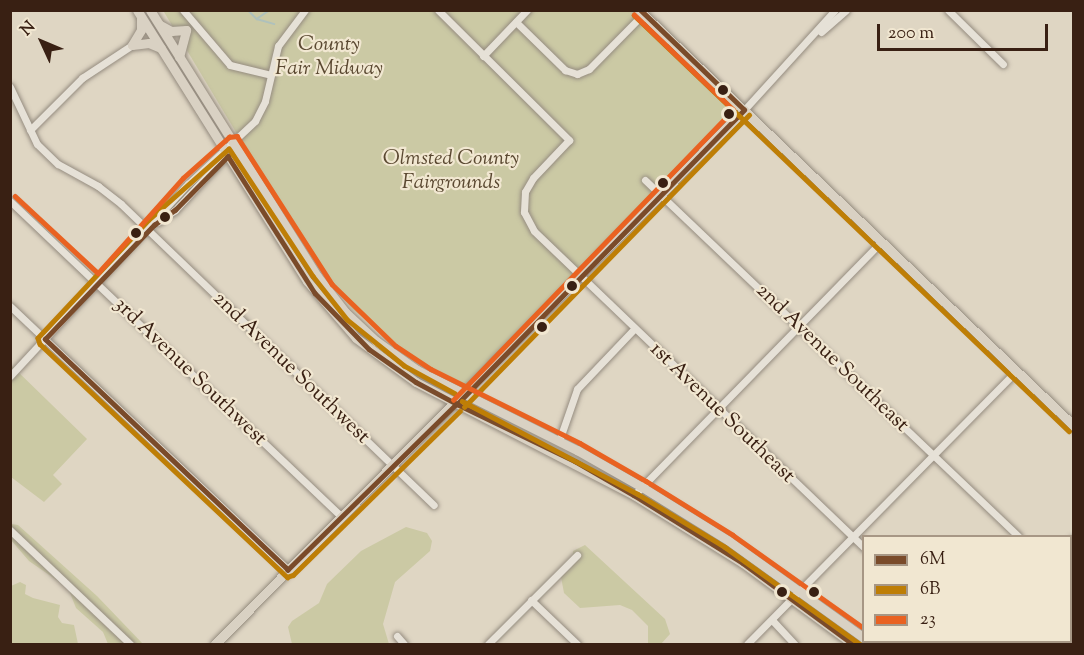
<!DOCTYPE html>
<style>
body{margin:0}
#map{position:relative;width:1084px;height:655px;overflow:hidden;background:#dfd6c3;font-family:"Sorts Mill Goudy",serif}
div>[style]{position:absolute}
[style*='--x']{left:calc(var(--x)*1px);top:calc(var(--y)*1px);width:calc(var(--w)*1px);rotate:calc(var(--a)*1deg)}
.green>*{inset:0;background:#cbc9a4}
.stream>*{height:1.5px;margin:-0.75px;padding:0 0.75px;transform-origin:0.75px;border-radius:0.75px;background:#afc1bc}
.roads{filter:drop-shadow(0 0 2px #958c80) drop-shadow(0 0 2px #958c80)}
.minor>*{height:7px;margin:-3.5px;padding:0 3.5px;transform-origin:3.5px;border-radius:3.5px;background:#e6e1d7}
.major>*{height:9px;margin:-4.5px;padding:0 4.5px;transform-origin:4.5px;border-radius:4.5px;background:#d9d1c3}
.bus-1>*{height:4.5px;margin:-2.25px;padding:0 2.25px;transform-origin:2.25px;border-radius:2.25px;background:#7a4b2a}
.bus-2>*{height:4.5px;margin:-2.25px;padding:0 2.25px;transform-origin:2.25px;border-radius:2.25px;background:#be7e06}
.bus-3>*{height:4.5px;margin:-2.25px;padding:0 2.25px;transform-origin:2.25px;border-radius:2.25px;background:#e96221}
.dots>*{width:16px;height:16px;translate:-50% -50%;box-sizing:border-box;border:3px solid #f1e7d1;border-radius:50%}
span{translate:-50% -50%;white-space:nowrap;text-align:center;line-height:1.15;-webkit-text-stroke:4.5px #f1e7d1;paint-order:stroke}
.park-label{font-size:21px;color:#5a4831;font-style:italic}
.street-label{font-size:21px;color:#392013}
.frame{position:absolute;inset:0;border:12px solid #392013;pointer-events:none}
.legend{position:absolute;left:862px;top:535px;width:210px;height:108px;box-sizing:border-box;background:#f1e7d1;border:2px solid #a79785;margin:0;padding:8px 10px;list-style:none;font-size:18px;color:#392013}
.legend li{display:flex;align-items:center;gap:12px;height:30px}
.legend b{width:30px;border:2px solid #a79785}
.north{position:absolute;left:12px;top:12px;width:60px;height:60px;-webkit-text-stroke:4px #f1e7d1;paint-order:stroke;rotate:314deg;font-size:16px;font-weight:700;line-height:24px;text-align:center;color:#392013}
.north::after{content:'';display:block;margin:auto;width:21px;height:27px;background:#392013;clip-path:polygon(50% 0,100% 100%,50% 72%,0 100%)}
.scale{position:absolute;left:877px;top:24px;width:171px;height:27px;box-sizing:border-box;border:3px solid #392013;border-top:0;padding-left:8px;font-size:18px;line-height:21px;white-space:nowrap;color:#392013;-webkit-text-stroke:4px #f1e7d1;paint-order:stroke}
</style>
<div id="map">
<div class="green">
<i style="clip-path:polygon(634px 11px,736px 109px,467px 385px,417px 360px,352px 309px,327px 278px,246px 149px,164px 12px)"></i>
<i style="clip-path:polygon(11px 365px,87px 439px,53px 475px,62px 484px,44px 502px,11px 477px)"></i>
<i style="clip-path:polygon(11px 524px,18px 525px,97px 596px,143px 644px,108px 644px,103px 632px,76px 608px,68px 588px,29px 561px,11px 540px)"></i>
<i style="clip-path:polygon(406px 527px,427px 533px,432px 541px,430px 551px,395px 582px,383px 624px,389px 644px,292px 644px,288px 627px,292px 621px,319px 603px,327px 584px,361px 551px)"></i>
<i style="clip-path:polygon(585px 545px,665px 619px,670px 634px,661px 644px,648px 644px,648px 626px,632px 610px,620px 605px,580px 608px,564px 593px,561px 577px,572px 567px,573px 551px)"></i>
<i style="clip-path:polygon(20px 582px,26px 585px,25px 594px,33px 598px,60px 605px,58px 617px,62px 623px,74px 625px,78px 644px,11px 644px,11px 586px)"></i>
</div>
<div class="stream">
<i style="--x:248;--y:10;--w:13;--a:45"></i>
<i style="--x:257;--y:19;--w:18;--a:16"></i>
<i style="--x:258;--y:18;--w:14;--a:-34"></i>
</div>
<div class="roads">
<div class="minor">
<i style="--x:183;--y:10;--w:72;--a:49.5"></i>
<i style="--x:230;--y:65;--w:42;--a:13.7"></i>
<i style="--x:438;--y:10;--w:185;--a:44.8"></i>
<i style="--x:569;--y:140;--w:52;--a:133.5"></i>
<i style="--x:533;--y:178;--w:16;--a:120"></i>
<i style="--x:525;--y:192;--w:20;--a:93"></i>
<i style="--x:524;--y:212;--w:21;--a:62"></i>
<i style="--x:534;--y:231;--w:458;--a:43.8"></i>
<i style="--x:948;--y:10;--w:77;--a:44.5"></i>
<i style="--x:516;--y:22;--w:69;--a:44.4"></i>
<i style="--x:565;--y:70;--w:13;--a:18"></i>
<i style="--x:577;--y:74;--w:13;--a:-23"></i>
<i style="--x:589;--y:69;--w:77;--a:-45.5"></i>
<i style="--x:821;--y:32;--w:33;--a:-41"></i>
<i style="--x:483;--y:56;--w:64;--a:-46.3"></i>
<i style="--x:10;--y:87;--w:63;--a:64.7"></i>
<i style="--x:37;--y:144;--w:29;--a:44"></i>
<i style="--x:58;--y:164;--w:46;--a:28.8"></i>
<i style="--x:98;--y:186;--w:29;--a:38"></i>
<i style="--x:121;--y:204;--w:434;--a:43.9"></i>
<i style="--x:744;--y:110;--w:135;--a:-47.7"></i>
<i style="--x:30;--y:130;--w:74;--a:-45"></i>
<i style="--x:82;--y:78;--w:60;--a:-33.4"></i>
<i style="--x:645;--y:180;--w:516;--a:43.66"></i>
<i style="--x:10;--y:201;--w:458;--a:43.6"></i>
<i style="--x:158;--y:222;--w:21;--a:-35"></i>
<i style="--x:175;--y:210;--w:79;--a:-47"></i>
<i style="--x:10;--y:306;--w:383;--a:43.5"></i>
<i style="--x:10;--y:376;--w:262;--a:-47.2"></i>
<i style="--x:188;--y:184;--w:92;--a:-43.2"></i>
<i style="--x:255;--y:121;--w:22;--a:-63"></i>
<i style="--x:265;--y:101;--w:57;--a:-76.7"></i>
<i style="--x:278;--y:46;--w:45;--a:-53.1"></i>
<i style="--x:559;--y:441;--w:55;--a:-70.9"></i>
<i style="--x:577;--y:389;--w:83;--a:-46.5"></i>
<i style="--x:634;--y:495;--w:354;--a:-45.7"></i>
<i style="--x:10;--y:530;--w:166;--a:43.5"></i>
<i style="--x:1070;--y:542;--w:5;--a:-37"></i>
<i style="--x:1070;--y:587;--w:5;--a:37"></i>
<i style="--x:531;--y:600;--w:64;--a:43.7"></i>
<i style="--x:772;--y:620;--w:33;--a:47"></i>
<i style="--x:397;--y:636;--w:11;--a:49"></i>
<i style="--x:960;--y:642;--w:4;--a:34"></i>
<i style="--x:488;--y:644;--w:126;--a:-45"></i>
<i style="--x:747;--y:644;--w:383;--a:-45.4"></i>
<i style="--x:969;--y:644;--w:4;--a:-34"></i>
</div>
<div class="major">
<i style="--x:137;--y:10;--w:320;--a:57.9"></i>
<i style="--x:307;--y:281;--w:75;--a:49.3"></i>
<i style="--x:356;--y:338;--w:74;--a:36.3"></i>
<i style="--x:416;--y:382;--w:246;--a:27.4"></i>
<i style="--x:634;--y:495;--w:128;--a:32"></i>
<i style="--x:743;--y:563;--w:137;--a:36.4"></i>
<i style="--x:150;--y:10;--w:314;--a:57.9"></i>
<i style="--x:317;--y:276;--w:46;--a:52.1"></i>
<i style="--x:345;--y:312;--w:42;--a:43.1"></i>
<i style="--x:376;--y:341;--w:50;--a:35.3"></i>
<i style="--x:417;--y:370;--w:179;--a:26.6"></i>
<i style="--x:577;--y:450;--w:75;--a:29.6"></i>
<i style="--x:642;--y:487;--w:102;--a:31.8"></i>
<i style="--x:729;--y:541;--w:166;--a:35.7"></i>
<i style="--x:639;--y:10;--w:602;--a:43.72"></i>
<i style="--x:160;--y:25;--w:13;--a:29"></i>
<i style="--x:171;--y:31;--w:15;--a:-4"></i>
<i style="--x:132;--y:45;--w:17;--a:-59"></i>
<i style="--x:141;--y:30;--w:12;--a:-90"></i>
<i style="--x:132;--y:45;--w:17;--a:-7"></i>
<i style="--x:149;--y:43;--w:13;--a:23"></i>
<i style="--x:179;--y:57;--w:28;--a:-75"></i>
<i style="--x:215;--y:644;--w:752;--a:-45.27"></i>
</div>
</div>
<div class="bus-1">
<i style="--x:228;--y:156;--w:162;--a:57.6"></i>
<i style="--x:315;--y:293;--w:78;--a:46"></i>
<i style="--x:369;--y:349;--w:57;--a:35.1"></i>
<i style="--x:416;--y:382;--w:47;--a:28.2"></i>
<i style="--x:457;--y:404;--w:237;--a:135.5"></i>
<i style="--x:288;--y:570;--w:335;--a:-136.5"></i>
<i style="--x:45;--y:339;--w:158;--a:-46.3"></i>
<i style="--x:154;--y:225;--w:26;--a:-36"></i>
<i style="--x:175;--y:210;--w:76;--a:-45.5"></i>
<i style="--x:457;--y:404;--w:131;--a:25.8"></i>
<i style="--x:575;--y:461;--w:68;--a:30"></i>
<i style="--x:634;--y:495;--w:128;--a:32"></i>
<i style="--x:743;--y:563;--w:137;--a:36.4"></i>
<i style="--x:457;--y:404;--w:411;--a:-45.7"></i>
<i style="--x:744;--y:110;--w:144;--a:-136.1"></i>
</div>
<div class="bus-2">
<i style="--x:634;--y:15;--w:602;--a:43.72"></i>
<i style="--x:455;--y:394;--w:58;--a:-151.2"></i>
<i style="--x:404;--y:366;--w:73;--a:-141.1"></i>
<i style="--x:347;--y:320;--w:55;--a:-128.3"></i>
<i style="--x:313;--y:277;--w:153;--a:-123.3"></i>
<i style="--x:229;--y:149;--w:107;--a:138.4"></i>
<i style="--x:149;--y:220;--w:162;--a:133.2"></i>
<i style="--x:38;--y:338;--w:6;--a:72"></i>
<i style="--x:40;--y:344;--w:340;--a:43.3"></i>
<i style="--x:287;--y:577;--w:6;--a:-18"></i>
<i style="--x:293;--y:575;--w:234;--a:-44.5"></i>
<i style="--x:462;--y:401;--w:199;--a:27.9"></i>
<i style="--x:638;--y:494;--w:102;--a:31.3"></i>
<i style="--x:725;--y:547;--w:166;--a:35.7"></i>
<i style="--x:464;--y:407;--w:408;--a:-45.7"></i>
</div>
<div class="bus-3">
<i style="--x:15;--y:196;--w:113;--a:42.9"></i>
<i style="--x:98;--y:273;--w:127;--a:-48.2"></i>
<i style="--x:183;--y:178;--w:62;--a:-41.7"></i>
<i style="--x:229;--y:137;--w:8;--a:-7"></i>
<i style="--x:237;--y:136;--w:176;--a:57.3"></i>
<i style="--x:332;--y:284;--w:89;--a:44.1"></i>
<i style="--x:396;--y:346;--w:42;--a:33.3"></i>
<i style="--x:431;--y:369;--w:166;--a:26.4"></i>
<i style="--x:580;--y:443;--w:76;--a:29.9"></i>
<i style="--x:646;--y:481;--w:102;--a:31.8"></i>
<i style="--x:733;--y:535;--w:161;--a:35.4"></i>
<i style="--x:453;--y:400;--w:403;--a:-46"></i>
<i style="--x:733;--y:110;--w:137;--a:-136.2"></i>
</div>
<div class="dots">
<i style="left:723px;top:90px;background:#392013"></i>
<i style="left:729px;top:114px;background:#392013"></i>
<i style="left:663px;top:183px;background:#392013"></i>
<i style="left:165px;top:217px;background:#392013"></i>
<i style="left:136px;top:233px;background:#392013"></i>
<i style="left:572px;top:286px;background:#392013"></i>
<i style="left:542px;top:327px;background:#392013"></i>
<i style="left:782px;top:592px;background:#392013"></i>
<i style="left:814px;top:592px;background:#392013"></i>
</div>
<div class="park-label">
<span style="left:329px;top:57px">County<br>Fair Midway</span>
<span style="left:451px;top:171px">Olmsted County<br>Fairgrounds</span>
</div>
<div class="street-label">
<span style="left:832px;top:358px;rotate:44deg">2nd Avenue Southeast</span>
<span style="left:291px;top:368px;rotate:44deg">2nd Avenue Southwest</span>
<span style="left:190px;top:372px;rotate:44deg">3rd Avenue Southwest</span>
<span style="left:722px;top:413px;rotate:44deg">1st Avenue Southeast</span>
</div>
<div class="frame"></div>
<ul class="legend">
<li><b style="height:8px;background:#7a4b2a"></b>6M</li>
<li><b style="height:8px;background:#be7e06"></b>6B</li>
<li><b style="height:8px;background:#e96221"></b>23</li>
</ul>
<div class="north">N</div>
<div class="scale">200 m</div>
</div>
